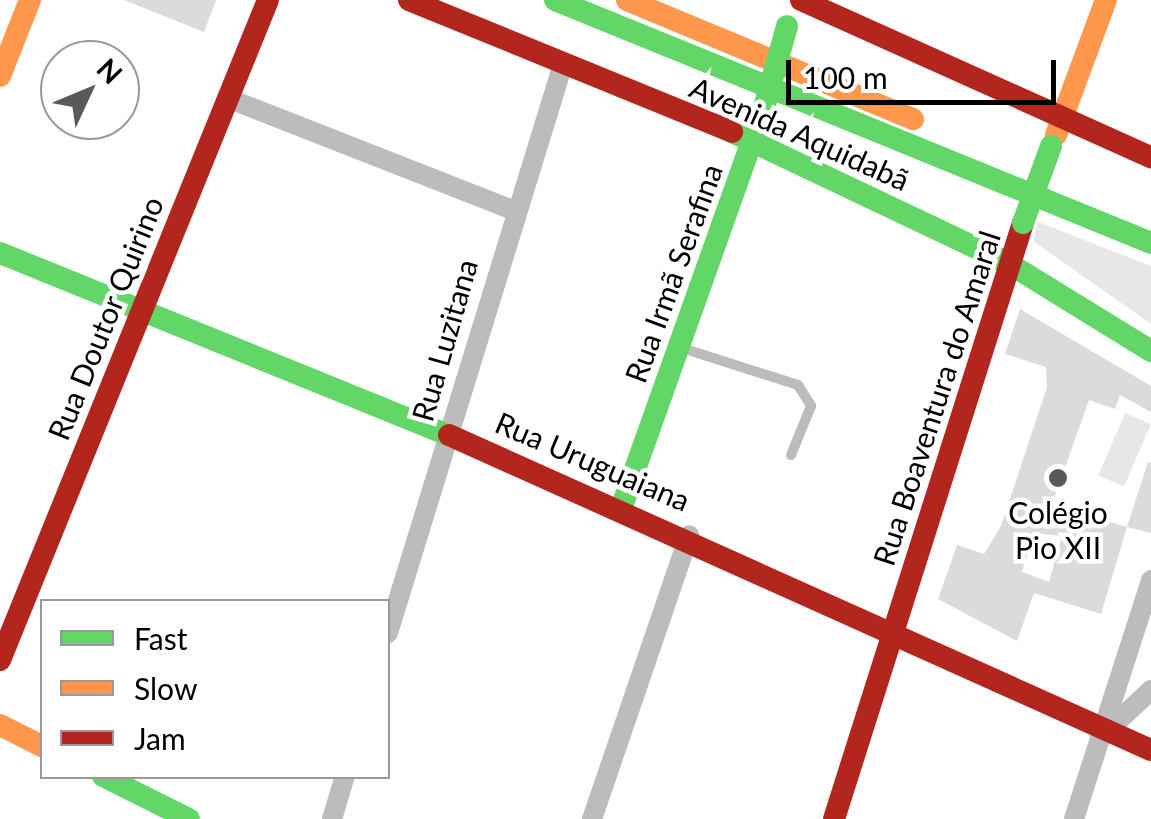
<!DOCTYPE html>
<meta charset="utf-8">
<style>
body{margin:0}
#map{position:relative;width:1151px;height:819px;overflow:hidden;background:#fff;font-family:Lato,sans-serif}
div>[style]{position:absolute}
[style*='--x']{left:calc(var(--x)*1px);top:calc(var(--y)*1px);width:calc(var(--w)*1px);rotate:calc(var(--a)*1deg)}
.green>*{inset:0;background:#e7e7e7;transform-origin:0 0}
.building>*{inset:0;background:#dbdbdb}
.lane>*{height:10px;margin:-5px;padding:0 5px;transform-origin:5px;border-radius:5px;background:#bcbcbc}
.street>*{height:20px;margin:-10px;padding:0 10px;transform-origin:10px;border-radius:10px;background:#bcbcbc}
.fast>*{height:22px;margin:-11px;padding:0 11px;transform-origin:11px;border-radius:11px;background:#63d668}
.slow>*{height:22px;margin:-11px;padding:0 11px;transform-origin:11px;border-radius:11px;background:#ff974d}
.jam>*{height:22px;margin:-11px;padding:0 11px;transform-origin:11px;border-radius:11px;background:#b3261e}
.fast-bridge>*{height:22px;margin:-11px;padding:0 11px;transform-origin:11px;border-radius:11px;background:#63d668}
.dots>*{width:28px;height:28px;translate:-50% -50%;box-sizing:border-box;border:5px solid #fff;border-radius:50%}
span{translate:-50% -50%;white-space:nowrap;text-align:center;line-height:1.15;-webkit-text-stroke:9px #fff;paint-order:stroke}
.street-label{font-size:30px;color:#000}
.poi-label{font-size:30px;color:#000}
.legend{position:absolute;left:40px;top:599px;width:350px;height:180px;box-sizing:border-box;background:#fff;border:2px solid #999;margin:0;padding:12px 18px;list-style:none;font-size:30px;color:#000}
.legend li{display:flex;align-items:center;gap:20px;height:50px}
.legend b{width:50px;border:2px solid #999}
.north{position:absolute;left:40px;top:40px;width:100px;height:100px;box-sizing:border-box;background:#fff;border:2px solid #999;border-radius:50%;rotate:46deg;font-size:28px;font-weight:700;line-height:40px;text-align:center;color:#000}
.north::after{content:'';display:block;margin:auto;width:35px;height:45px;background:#595959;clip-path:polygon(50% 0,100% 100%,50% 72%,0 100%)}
.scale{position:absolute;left:786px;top:60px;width:270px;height:45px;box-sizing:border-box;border:5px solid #000;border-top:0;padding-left:12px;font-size:30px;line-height:35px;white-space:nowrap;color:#000;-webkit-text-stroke:8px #fff;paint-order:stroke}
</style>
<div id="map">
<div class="green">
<i style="clip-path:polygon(1038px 222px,1151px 266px,1151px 324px,1033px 241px)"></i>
<i style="left:1125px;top:413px;width:28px;height:68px;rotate:23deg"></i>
</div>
<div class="building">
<i style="clip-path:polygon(124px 0,216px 0,204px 32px)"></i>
<i style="clip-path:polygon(evenodd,1020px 309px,1151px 386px,1151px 412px,1120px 395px,1115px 409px,1089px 400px,1052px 504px,1127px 527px,1101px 614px,1034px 593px,1017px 641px,938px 599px,957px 545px,984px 554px,1001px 526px,1047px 387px,1046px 367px,1005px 354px,1020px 309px,1033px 533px,1062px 536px,1049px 582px,1022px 572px,1033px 533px)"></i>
<i style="clip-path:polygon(1148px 462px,1151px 463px,1151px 533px,1127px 527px)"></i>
</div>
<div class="lane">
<i style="--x:682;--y:348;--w:122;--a:17.7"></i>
<i style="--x:798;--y:385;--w:25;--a:58"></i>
<i style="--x:811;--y:406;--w:53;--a:112.2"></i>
</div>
<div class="street">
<i style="--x:227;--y:98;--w:307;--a:21.4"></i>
<i style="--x:388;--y:633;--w:595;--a:-72.9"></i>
<i style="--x:1103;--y:735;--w:66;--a:-43.2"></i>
<i style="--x:332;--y:819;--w:45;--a:-73.2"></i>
<i style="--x:592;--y:819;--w:300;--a:-71.1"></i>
<i style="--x:1074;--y:819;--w:251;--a:-72.1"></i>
</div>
<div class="fast">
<i style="--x:555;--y:0;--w:644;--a:22.18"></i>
<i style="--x:732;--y:132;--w:306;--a:25.4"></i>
<i style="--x:1008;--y:263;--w:168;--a:31.6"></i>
<i style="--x:0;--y:253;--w:484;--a:22.1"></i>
<i style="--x:622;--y:506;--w:423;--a:-70.4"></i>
<i style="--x:103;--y:776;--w:96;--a:26.6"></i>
</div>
<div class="slow">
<i style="--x:627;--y:0;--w:310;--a:22.6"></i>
<i style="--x:0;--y:76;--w:82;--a:-68.5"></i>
<i style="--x:1056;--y:135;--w:144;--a:-69.7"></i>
<i style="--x:0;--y:725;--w:47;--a:26.6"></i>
</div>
<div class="jam">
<i style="--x:409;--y:0;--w:349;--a:22.2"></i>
<i style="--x:423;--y:0;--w:13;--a:45"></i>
<i style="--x:801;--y:0;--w:384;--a:24.2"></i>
<i style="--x:449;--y:435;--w:769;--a:24.17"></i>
<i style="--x:0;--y:660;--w:712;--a:-67.9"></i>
<i style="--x:834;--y:819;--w:625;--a:-72.41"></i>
</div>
<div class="fast-bridge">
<i style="--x:764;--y:108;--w:85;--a:-74.3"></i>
<i style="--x:1023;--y:223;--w:82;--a:-70"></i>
</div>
<div class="dots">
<i style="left:1058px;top:478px;background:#595959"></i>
</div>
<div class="street-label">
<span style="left:800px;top:133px;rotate:24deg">Avenida Aquidabã</span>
<span style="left:673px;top:273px;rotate:-70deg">Rua Irmã Serafina</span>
<span style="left:105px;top:318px;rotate:-68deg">Rua Doutor Quirino</span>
<span style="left:444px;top:340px;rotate:-74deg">Rua Luzitana</span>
<span style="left:936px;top:398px;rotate:-72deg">Rua Boaventura do Amaral</span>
<span style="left:593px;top:461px;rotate:23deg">Rua Uruguaiana</span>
</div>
<div class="poi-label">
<span style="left:1058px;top:529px">Colégio<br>Pio XII</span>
</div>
<ul class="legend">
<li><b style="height:12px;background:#63d668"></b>Fast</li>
<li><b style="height:12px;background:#ff974d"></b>Slow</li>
<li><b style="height:12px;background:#b3261e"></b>Jam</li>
</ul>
<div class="north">N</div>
<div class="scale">100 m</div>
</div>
